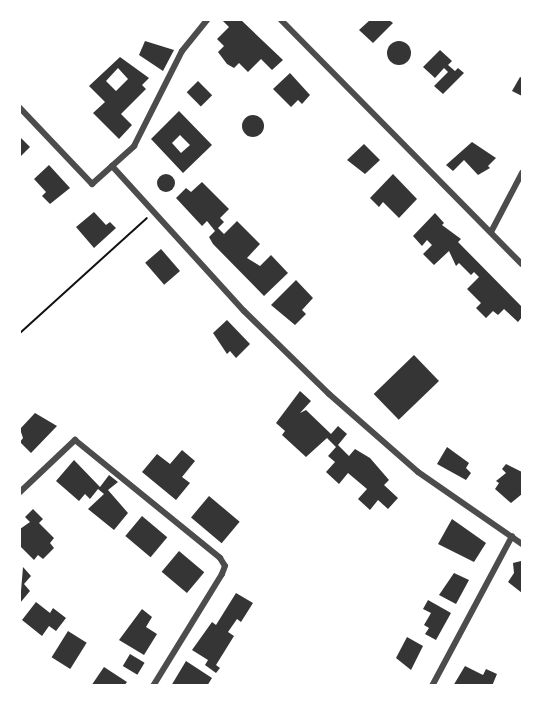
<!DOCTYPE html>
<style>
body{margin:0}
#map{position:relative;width:542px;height:705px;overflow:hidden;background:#fff;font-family:Overpass,sans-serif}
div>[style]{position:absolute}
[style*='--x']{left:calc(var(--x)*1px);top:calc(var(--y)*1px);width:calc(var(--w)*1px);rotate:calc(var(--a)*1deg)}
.building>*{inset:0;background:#353535;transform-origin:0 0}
.round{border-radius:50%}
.path>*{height:2px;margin:-1px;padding:0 1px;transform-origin:1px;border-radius:1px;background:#111}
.minor>*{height:6px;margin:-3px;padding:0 3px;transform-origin:3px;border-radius:3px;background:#4c4c4c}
span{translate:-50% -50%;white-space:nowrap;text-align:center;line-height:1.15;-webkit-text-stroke:4.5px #fff;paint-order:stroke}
.frame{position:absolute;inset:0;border:21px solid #fff;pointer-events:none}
</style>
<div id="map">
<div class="building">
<i style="clip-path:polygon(222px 20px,241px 20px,283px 60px,272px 70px,261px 59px,248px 72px,239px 63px,234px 68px,227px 64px,218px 52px,224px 46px,217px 39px,229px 27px)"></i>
<i style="clip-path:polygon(370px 20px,389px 20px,393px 23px,373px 43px,359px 30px)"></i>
<i style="clip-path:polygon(145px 41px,174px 50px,163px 71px,139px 55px)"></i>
<i class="round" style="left:387px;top:41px;width:24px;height:24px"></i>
<i style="clip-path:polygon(440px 50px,452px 61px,448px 65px,455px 71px,458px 68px,464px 73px,443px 94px,434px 86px,448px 72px,444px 68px,435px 78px,423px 67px)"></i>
<i style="clip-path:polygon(evenodd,120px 57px,149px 78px,142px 85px,146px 89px,121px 114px,132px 125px,119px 139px,93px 113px,105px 102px,89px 86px,120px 57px,118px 68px,128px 79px,116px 91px,106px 81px,118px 68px)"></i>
<i style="clip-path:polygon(290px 73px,310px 95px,302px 104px,298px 100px,291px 107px,273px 89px)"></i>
<i style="clip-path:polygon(520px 77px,522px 78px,522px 96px,512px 91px)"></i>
<i style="left:198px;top:81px;width:20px;height:16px;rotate:45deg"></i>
<i style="clip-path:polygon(evenodd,179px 111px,212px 145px,183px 173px,151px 139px,179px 111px,180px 135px,190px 145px,181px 153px,172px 143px,180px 135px)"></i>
<i class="round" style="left:242px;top:115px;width:22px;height:22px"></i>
<i style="clip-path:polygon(20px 137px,30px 147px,20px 157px)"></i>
<i style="clip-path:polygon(472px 142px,496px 158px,488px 166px,490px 168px,478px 175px,464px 160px,453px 171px,446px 165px)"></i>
<i style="clip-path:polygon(364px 144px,380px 160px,365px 174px,347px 160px)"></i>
<i style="clip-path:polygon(49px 165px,70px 188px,50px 204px,42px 196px,46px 192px,34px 179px)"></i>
<i class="round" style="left:157px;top:174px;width:18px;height:18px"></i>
<i style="clip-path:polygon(393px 174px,417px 199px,399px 218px,383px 202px,379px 207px,370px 198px)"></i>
<i style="clip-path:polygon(202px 182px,229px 209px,220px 218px,224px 222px,218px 228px,224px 234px,237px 221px,260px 244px,247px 258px,260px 266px,271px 255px,288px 273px,264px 296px,213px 244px,209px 237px,215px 231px,207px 221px,202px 226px,176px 198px,186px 188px,191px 192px)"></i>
<i style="clip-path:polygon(94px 212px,106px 225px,110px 222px,116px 228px,94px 248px,76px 227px)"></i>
<i style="clip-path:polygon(435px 213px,444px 223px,442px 225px,461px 239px,458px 242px,522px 307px,522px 317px,518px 322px,504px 309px,498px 315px,493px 311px,486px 318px,476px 308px,481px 303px,467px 289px,479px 277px,474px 272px,471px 275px,459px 263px,456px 266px,449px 251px,434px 265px,423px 254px,432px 245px,427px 240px,422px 246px,413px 236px)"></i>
<i style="left:161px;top:249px;width:29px;height:21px;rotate:49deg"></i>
<i style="clip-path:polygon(296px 280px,313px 298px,302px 310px,306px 314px,295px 325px,271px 305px)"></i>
<i style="clip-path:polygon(227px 320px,250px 344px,236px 358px,230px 351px,227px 354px,213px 333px)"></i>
<i style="left:414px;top:355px;width:36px;height:56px;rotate:46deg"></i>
<i style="clip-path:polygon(300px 391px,311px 401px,300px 413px,306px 410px,331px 434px,338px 426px,347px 434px,338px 445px,349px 456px,355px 449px,370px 458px,389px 480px,384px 485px,398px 498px,388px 509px,378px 500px,370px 510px,358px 499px,367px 489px,348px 473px,339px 484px,326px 472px,335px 462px,328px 456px,336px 447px,327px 438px,306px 457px,282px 435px,285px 431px,276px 423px)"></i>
<i style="clip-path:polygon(35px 413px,57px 426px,31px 453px,20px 442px,23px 438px,20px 429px)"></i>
<i style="clip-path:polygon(447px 447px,469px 463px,466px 468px,471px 473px,466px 480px,437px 464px)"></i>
<i style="clip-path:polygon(182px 450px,195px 461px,182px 477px,190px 483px,176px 500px,142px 472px,157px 454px,170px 464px)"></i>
<i style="clip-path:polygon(74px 460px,100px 487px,109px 475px,118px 482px,108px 490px,128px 513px,114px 530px,88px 509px,104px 494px,98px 489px,90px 499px,85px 494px,79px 501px,56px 481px)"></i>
<i style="clip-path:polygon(506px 464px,522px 472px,522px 494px,511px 503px,495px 489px,499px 483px,496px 481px,506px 473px,502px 469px)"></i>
<i style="left:209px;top:496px;width:40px;height:28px;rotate:40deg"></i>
<i style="clip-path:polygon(33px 509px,43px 519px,39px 523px,54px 538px,50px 543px,54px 548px,43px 559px,38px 555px,34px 560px,20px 546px,20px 529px,30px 522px,25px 517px)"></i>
<i style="left:142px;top:516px;width:33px;height:26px;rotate:40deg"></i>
<i style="clip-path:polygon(452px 519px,486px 543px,474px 562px,438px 544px)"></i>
<i style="left:179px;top:551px;width:33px;height:27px;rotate:40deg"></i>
<i style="clip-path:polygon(521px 561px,522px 566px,522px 593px,508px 582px,514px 573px,513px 563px)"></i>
<i style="clip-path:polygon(23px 567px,31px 576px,24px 584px,30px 591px,20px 603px)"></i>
<i style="clip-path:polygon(454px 573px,469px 580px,456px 604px,439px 595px)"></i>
<i style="clip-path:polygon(236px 593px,253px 603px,241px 622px,237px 619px,228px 632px,234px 636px,216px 665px,220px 668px,216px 673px,205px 665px,208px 660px,192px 650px,212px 622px,216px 625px)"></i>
<i style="clip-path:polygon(428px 600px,451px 613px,436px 640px,425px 634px,429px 628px,424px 625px,431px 613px,423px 609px)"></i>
<i style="clip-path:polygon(36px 602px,50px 613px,53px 608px,66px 618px,56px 631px,49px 626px,42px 636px,22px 620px)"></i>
<i style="clip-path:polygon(142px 609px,152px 617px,146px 627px,157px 634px,144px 655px,119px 640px)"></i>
<i style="left:68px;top:631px;width:22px;height:31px;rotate:32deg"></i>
<i style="clip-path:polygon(407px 637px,423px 646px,411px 670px,396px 658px)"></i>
<i style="left:130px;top:654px;width:17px;height:14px;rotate:31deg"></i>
<i style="clip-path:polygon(186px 661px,212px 678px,207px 686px,171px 686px)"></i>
<i style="clip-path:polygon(465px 666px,483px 675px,486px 669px,497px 674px,492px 686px,453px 686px)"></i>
<i style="clip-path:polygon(104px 667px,127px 682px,124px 686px,91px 686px)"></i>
</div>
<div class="path">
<i style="--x:20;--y:333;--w:171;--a:-42.2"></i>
</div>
<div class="minor">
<i style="--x:281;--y:20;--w:343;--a:45.4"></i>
<i style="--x:20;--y:108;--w:105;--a:46.5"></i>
<i style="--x:92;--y:184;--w:27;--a:-42"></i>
<i style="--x:112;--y:166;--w:196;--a:47.7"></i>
<i style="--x:244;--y:311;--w:119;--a:44.3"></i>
<i style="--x:329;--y:394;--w:118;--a:41.2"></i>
<i style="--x:418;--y:472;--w:126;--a:34.7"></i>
<i style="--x:112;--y:166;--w:30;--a:-42"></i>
<i style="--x:134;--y:146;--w:106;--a:-63.2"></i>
<i style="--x:182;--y:51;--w:40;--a:-51"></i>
<i style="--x:491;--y:232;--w:67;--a:-62.3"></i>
<i style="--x:20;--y:492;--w:76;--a:-43.4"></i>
<i style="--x:75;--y:440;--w:187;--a:39.1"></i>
<i style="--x:220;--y:558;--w:9;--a:58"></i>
<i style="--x:225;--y:566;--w:9;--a:111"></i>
<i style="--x:222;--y:574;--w:132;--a:121.6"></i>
<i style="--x:432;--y:686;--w:170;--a:-61.9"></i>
</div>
<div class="frame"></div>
</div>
